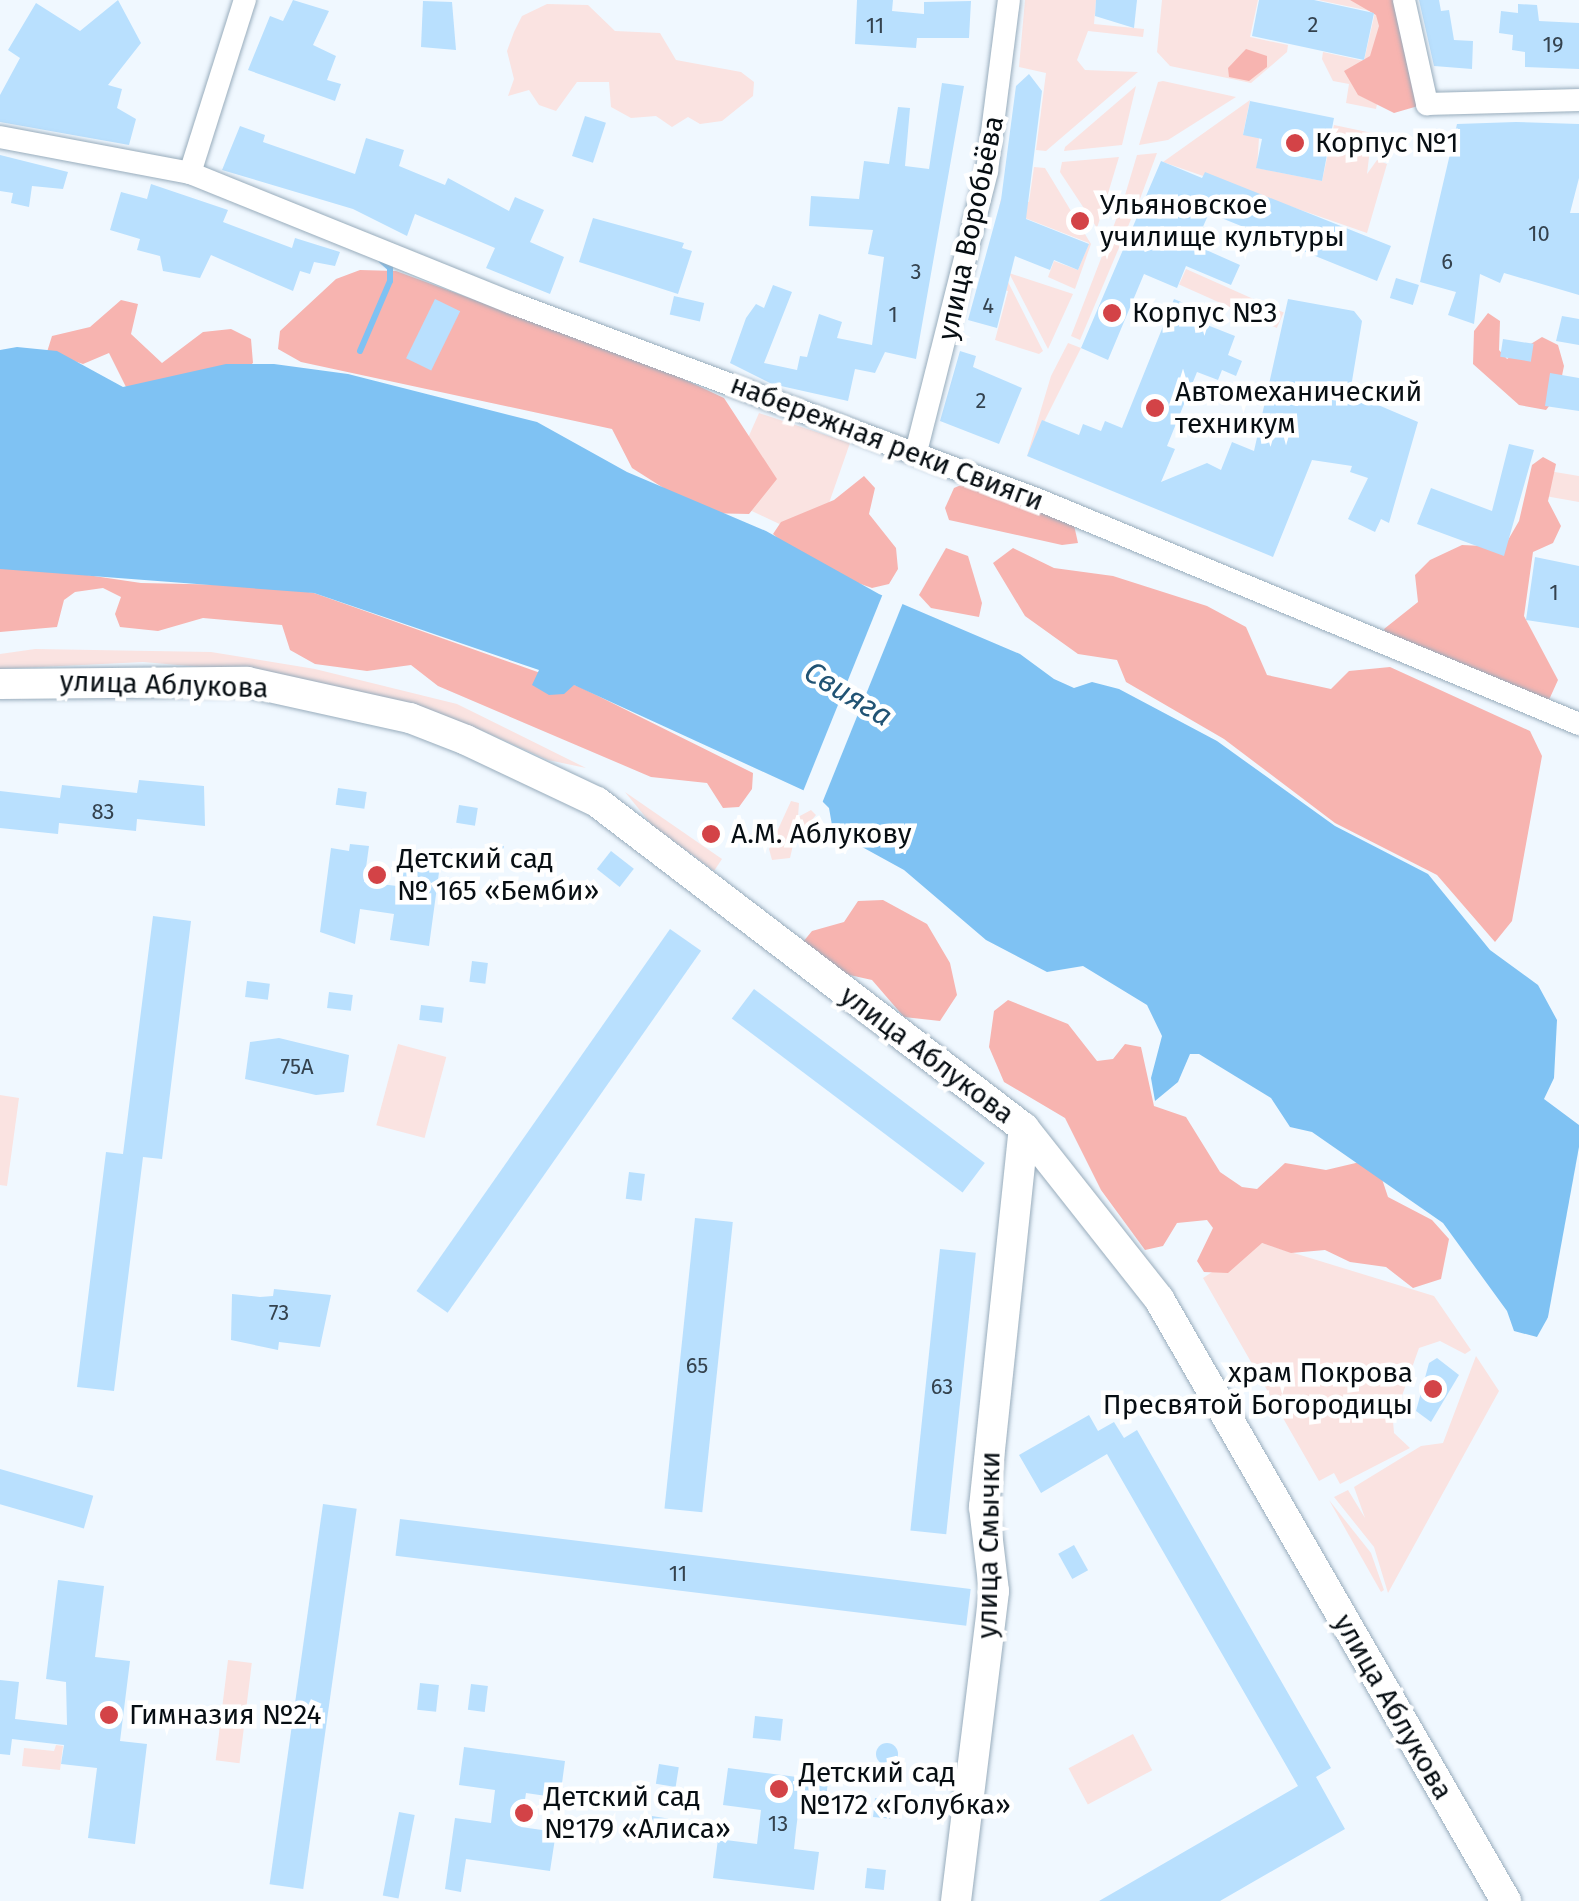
<!DOCTYPE html>
<meta charset="utf-8">
<style>
body{margin:0}
#map{position:relative;width:1579px;height:1901px;overflow:hidden;background:#f0f8ff;font-family:"Fira Sans",sans-serif}
div>[style]{position:absolute}
[style*='--x']{left:calc(var(--x)*1px);top:calc(var(--y)*1px);width:calc(var(--w)*1px);rotate:calc(var(--a)*1deg)}
.green>*{inset:0;background:#fae3e1;transform-origin:0 0}
.forest>*{inset:0;background:#f7b4b0}
.water>*{inset:0;background:#7fc2f3}
.pier>*{inset:0;background:#f0f8ff;transform-origin:0 0}
.stream>*{height:6px;margin:-3px;padding:0 3px;transform-origin:3px;border-radius:3px;background:#7fc2f3}
.building>*{inset:0;background:#b9e0fe;transform-origin:0 0}
.round{border-radius:50%}
.roads{filter:drop-shadow(0 0 2px #98acbc) drop-shadow(0 0 2px #98acbc)}
.street>*{height:22px;margin:-11px;padding:0 11px;transform-origin:11px;border-radius:11px;background:#fff}
.secondary>*{height:30px;margin:-15px;padding:0 15px;transform-origin:15px;border-radius:15px;background:#fff}
.dots>*{width:28px;height:28px;translate:-50% -50%;box-sizing:border-box;border:5px solid #fff;border-radius:50%}
span{translate:-50% -50%;white-space:nowrap;text-align:center;line-height:1.15;-webkit-text-stroke:9px #fff;paint-order:stroke}
.number-label{font-size:22px;color:#34424e}
.number-label span{-webkit-text-stroke-width:0}
.poi-label{font-size:28px;color:#070e13}
.left{translate:0 -50%;text-align:left}
.right{translate:-100% -50%;text-align:right}
.street-label{font-size:28px;color:#070e13}
.water-label{font-size:30px;color:#215374;font-style:italic}
</style>
<div id="map">
<div class="green">
<i style="clip-path:polygon(1025px 0,1096px 0,1094px 24px,1144px 29px,1143px 37px,1088px 31px,1077px 60px,1085px 70px,1138px 72px,1046px 151px,1036px 150px,1046px 73px,1019px 67px)"></i>
<i style="clip-path:polygon(1162px 0,1258px 0,1250px 37px,1288px 45px,1287px 52px,1251px 83px,1170px 66px,1157px 52px)"></i>
<i style="clip-path:polygon(1318px 0,1385px 0,1393px 23px,1376px 109px,1346px 103px,1349px 84px,1333px 81px,1322px 59px,1323px 52px,1364px 61px,1375px 12px)"></i>
<i style="clip-path:polygon(547px 4px,588px 5px,615px 31px,660px 33px,676px 60px,741px 72px,754px 82px,753px 96px,722px 121px,700px 124px,688px 117px,672px 127px,656px 116px,631px 118px,611px 107px,609px 82px,577px 82px,556px 111px,539px 105px,529px 90px,508px 96px,514px 79px,507px 51px,514px 32px,522px 16px)"></i>
<i style="clip-path:polygon(1158px 82px,1163px 81px,1236px 97px,1168px 140px,1139px 145px)"></i>
<i style="clip-path:polygon(1136px 86px,1122px 145px,1064px 151px,1065px 147px)"></i>
<i style="clip-path:polygon(1250px 100px,1243px 134px,1259px 138px,1257px 168px,1322px 181px,1334px 125px,1372px 133px,1367px 174px,1377px 160px,1387px 164px,1367px 233px,1163px 162px)"></i>
<i style="clip-path:polygon(1157px 153px,1137px 207px,1123px 202px,1137px 155px)"></i>
<i style="clip-path:polygon(1119px 157px,1106px 200px,1097px 228px,1060px 172px,1062px 162px)"></i>
<i style="clip-path:polygon(1034px 167px,1045px 168px,1091px 244px,1075px 289px,1048px 277px,1054px 261px,1078px 270px,1089px 243px,999px 208px,1001px 199px,1029px 202px)"></i>
<i style="clip-path:polygon(1119px 212px,1132px 217px,1080px 340px,1071px 336px)"></i>
<i style="left:1186px;top:269px;width:107px;height:17px;rotate:24deg"></i>
<i style="clip-path:polygon(1009px 273px,1073px 294px,1048px 349px)"></i>
<i style="clip-path:polygon(1007px 280px,1043px 351px,1039px 354px,995px 340px,1008px 291px,979px 283px)"></i>
<i style="clip-path:polygon(1068px 343px,1081px 348px,1027px 456px,1051px 376px)"></i>
<i style="clip-path:polygon(759px 413px,850px 443px,828px 506px,792px 530px,722px 497px)"></i>
<i style="clip-path:polygon(1549px 471px,1579px 476px,1579px 502px,1545px 496px)"></i>
<i style="clip-path:polygon(35px 649px,211px 652px,315px 669px,457px 704px,586px 768px,548px 760px,476px 728px,224px 669px,143px 662px,0 669px,0 654px)"></i>
<i style="clip-path:polygon(625px 792px,722px 859px,714px 871px,652px 825px)"></i>
<i style="clip-path:polygon(791px 801px,799px 803px,798px 817px,811px 810px,816px 815px,794px 841px,790px 858px,772px 860px,769px 849px)"></i>
<i style="left:398px;top:1044px;width:50px;height:84px;rotate:15deg"></i>
<i style="clip-path:polygon(0 1095px,19px 1098px,7px 1186px,0 1185px)"></i>
<i style="clip-path:polygon(1258px 1242px,1434px 1296px,1471px 1350px,1465px 1354px,1440px 1341px,1419px 1348px,1393px 1421px,1394px 1433px,1410px 1448px,1340px 1484px,1334px 1473px,1319px 1481px,1203px 1278px)"></i>
<i style="clip-path:polygon(1476px 1356px,1499px 1391px,1388px 1593px,1374px 1547px,1334px 1497px,1348px 1490px,1365px 1518px,1354px 1487px,1421px 1446px,1443px 1443px)"></i>
<i style="clip-path:polygon(1329px 1500px,1371px 1553px,1384px 1590px,1381px 1592px)"></i>
<i style="left:228px;top:1660px;width:24px;height:101px;rotate:7deg"></i>
<i style="left:1133px;top:1734px;width:41px;height:73px;rotate:62deg"></i>
<i style="clip-path:polygon(56px 1745px,63px 1746px,60px 1770px,22px 1766px,24px 1748px,54px 1751px)"></i>
</div>
<div class="forest">
<i style="clip-path:polygon(1350px 0,1400px 0,1418px 106px,1394px 113px,1358px 95px,1344px 71px,1370px 56px,1379px 26px,1376px 15px)"></i>
<i style="clip-path:polygon(1246px 49px,1267px 56px,1267px 67px,1249px 81px,1229px 77px,1228px 68px)"></i>
<i style="clip-path:polygon(360px 270px,396px 271px,660px 368px,724px 398px,777px 479px,749px 514px,703px 513px,632px 468px,612px 429px,301px 362px,278px 349px,280px 331px,336px 279px)"></i>
<i style="clip-path:polygon(121px 300px,138px 304px,131px 334px,162px 363px,203px 332px,231px 329px,251px 339px,253px 363px,243px 371px,126px 387px,109px 353px,83px 364px,47px 352px,52px 336px,90px 327px)"></i>
<i style="clip-path:polygon(1488px 313px,1500px 321px,1499px 350px,1507px 359px,1542px 337px,1558px 345px,1564px 366px,1558px 395px,1546px 410px,1519px 405px,1473px 364px,1474px 331px)"></i>
<i style="clip-path:polygon(1543px 457px,1556px 464px,1548px 501px,1561px 526px,1553px 543px,1533px 552px,1524px 616px,1558px 680px,1548px 702px,1387px 640px,1384px 629px,1418px 602px,1415px 575px,1430px 560px,1462px 545px,1504px 547px,1519px 521px,1532px 465px)"></i>
<i style="clip-path:polygon(864px 476px,875px 488px,869px 514px,896px 548px,898px 569px,889px 584px,872px 588px,810px 566px,773px 534px,781px 522px,834px 500px)"></i>
<i style="clip-path:polygon(968px 482px,1074px 525px,1078px 543px,1062px 545px,949px 520px,945px 508px,954px 488px)"></i>
<i style="clip-path:polygon(946px 548px,968px 556px,982px 603px,979px 617px,931px 608px,919px 595px)"></i>
<i style="clip-path:polygon(1013px 548px,1054px 568px,1113px 576px,1207px 606px,1246px 627px,1267px 675px,1331px 689px,1349px 671px,1390px 667px,1530px 731px,1542px 756px,1512px 921px,1495px 942px,1437px 875px,1335px 823px,1224px 739px,1126px 682px,1117px 660px,1078px 654px,1025px 616px,993px 563px)"></i>
<i style="clip-path:polygon(33px 567px,141px 583px,273px 586px,314px 593px,580px 687px,753px 773px,752px 789px,739px 807px,723px 808px,707px 783px,651px 777px,438px 686px,411px 665px,367px 671px,315px 664px,290px 650px,282px 625px,203px 618px,158px 631px,120px 627px,115px 614px,121px 597px,103px 588px,75px 592px,64px 600px,57px 627px,0 632px,0 569px)"></i>
<i style="clip-path:polygon(883px 900px,927px 924px,950px 963px,957px 995px,940px 1021px,904px 1017px,872px 980px,845px 974px,803px 942px,812px 931px,844px 922px,858px 901px)"></i>
<i style="clip-path:polygon(1008px 1000px,1068px 1024px,1097px 1061px,1113px 1059px,1125px 1044px,1141px 1047px,1154px 1106px,1186px 1117px,1220px 1172px,1242px 1187px,1257px 1189px,1285px 1163px,1326px 1170px,1360px 1162px,1380px 1173px,1388px 1197px,1432px 1220px,1449px 1239px,1441px 1279px,1413px 1288px,1386px 1267px,1350px 1262px,1325px 1250px,1291px 1253px,1262px 1243px,1228px 1273px,1204px 1272px,1197px 1261px,1213px 1228px,1207px 1220px,1177px 1223px,1163px 1246px,1145px 1250px,1101px 1190px,1065px 1118px,1004px 1082px,989px 1047px,994px 1011px)"></i>
</div>
<div class="water">
<i style="clip-path:polygon(17px 347px,57px 351px,123px 387px,226px 364px,274px 364px,348px 374px,537px 422px,627px 472px,766px 531px,879px 594px,1020px 654px,1054px 679px,1074px 688px,1092px 682px,1119px 689px,1217px 741px,1335px 826px,1428px 874px,1490px 950px,1538px 985px,1557px 1020px,1554px 1078px,1544px 1099px,1579px 1125px,1579px 1262px,1537px 1337px,1514px 1331px,1507px 1311px,1443px 1223px,1312px 1132px,1290px 1127px,1271px 1098px,1199px 1054px,1190px 1054px,1178px 1082px,1155px 1101px,1151px 1078px,1162px 1036px,1147px 1005px,1083px 966px,1047px 972px,986px 940px,904px 870px,833px 831px,829px 808px,818px 797px,574px 685px,564px 694px,549px 695px,532px 685px,539px 670px,314px 593px,0 569px,0 350px)"></i>
</div>
<div class="pier">
<i style="left:884px;top:591px;width:22px;height:221px;rotate:22deg"></i>
<i style="clip-path:polygon(1579px 1147px,1579px 1277px,1546px 1328px)"></i>
</div>
<div class="stream">
<i style="--x:360;--y:351;--w:76;--a:-66.8"></i>
<i style="--x:390;--y:281;--w:13;--a:-90"></i>
<i style="--x:390;--y:268;--w:11;--a:-139"></i>
</div>
<div class="building">
<i style="clip-path:polygon(118px 0,141px 43px,108px 85px,122px 89px,117px 108px,136px 119px,129px 145px,0 122px,0 95px,20px 58px,8px 50px,36px 3px,80px 31px)"></i>
<i style="clip-path:polygon(293px 0,329px 11px,313px 45px,336px 56px,327px 80px,341px 84px,335px 101px,248px 70px,270px 16px,283px 21px)"></i>
<i style="clip-path:polygon(857px 0,893px 0,892px 11px,924px 14px,924px 2px,971px 1px,969px 38px,917px 38px,916px 48px,855px 44px)"></i>
<i style="clip-path:polygon(1096px 0,1137px 0,1134px 28px,1095px 16px)"></i>
<i style="clip-path:polygon(1259px 0,1314px 0,1374px 13px,1364px 60px,1252px 36px)"></i>
<i style="clip-path:polygon(1419px 0,1439px 0,1441px 11px,1449px 10px,1454px 40px,1473px 41px,1472px 69px,1434px 66px)"></i>
<i style="clip-path:polygon(423px 1px,452px 2px,456px 50px,421px 47px)"></i>
<i style="clip-path:polygon(1518px 4px,1537px 5px,1539px 21px,1579px 23px,1579px 69px,1525px 67px,1525px 52px,1512px 50px,1513px 35px,1499px 33px,1501px 11px,1518px 13px)"></i>
<i style="clip-path:polygon(1029px 74px,1042px 91px,1026px 219px,1089px 244px,1078px 270px,1054px 260px,1050px 270px,1015px 256px,997px 328px,968px 320px,1001px 200px,1016px 86px)"></i>
<i style="clip-path:polygon(942px 83px,964px 86px,916px 359px,885px 352px,875px 373px,855px 369px,848px 401px,772px 384px,730px 363px,746px 318px,756px 304px,764px 308px,773px 285px,792px 292px,764px 363px,797px 370px,800px 356px,807px 357px,819px 314px,842px 322px,837px 338px,872px 345px,884px 257px,868px 254px,873px 230px,809px 226px,811px 196px,859px 199px,864px 161px,889px 164px,898px 107px,910px 108px,905px 166px,929px 169px)"></i>
<i style="clip-path:polygon(1250px 101px,1334px 118px,1322px 181px,1256px 168px,1262px 139px,1243px 135px)"></i>
<i style="left:585px;top:116px;width:22px;height:42px;rotate:18deg"></i>
<i style="clip-path:polygon(1516px 122px,1579px 124px,1579px 178px,1570px 213px,1579px 213px,1579px 295px,1504px 273px,1500px 283px,1480px 274px,1474px 324px,1448px 315px,1456px 292px,1420px 282px,1457px 124px)"></i>
<i style="clip-path:polygon(240px 126px,265px 135px,263px 142px,355px 174px,366px 138px,404px 150px,399px 166px,445px 185px,448px 178px,509px 211px,515px 197px,544px 210px,530px 242px,564px 257px,550px 294px,486px 268px,495px 248px,415px 214px,407px 236px,353px 209px,222px 170px)"></i>
<i style="clip-path:polygon(0 155px,68px 172px,63px 189px,32px 186px,29px 207px,11px 203px,13px 193px,0 191px)"></i>
<i style="clip-path:polygon(1161px 161px,1202px 178px,1205px 172px,1391px 246px,1377px 281px,1209px 213px,1195px 245px,1240px 265px,1231px 285px,1186px 266px,1177px 288px,1144px 274px,1108px 360px,1081px 348px)"></i>
<i style="clip-path:polygon(151px 184px,228px 210px,223px 222px,292px 248px,295px 238px,340px 252px,335px 266px,314px 262px,310px 274px,300px 271px,293px 291px,211px 255px,200px 278px,163px 271px,160px 256px,137px 250px,140px 239px,110px 230px,121px 192px,147px 199px)"></i>
<i style="clip-path:polygon(593px 218px,684px 243px,682px 248px,692px 251px,678px 294px,579px 262px)"></i>
<i style="left:1396px;top:278px;width:24px;height:21px;rotate:17deg"></i>
<i style="left:674px;top:296px;width:31px;height:19px;rotate:13deg"></i>
<i style="left:435px;top:299px;width:28px;height:66px;rotate:26deg"></i>
<i style="clip-path:polygon(1174px 299px,1196px 308px,1192px 319px,1235px 336px,1228px 355px,1242px 361px,1236px 376px,1222px 370px,1218px 380px,1197px 372px,1167px 446px,1175px 449px,1161px 482px,1207px 463px,1221px 470px,1232px 442px,1254px 451px,1288px 299px,1354px 311px,1362px 321px,1350px 393px,1418px 422px,1389px 523px,1381px 519px,1375px 532px,1348px 519px,1368px 478px,1350px 472px,1352px 466px,1312px 460px,1273px 557px,1027px 456px,1042px 420px,1079px 435px,1083px 424px,1101px 431px,1105px 421px,1122px 428px)"></i>
<i style="clip-path:polygon(1562px 316px,1579px 319px,1579px 345px,1556px 341px)"></i>
<i style="left:1503px;top:339px;width:31px;height:18px;rotate:9deg"></i>
<i style="clip-path:polygon(960px 351px,976px 356px,973px 367px,1022px 388px,999px 444px,940px 421px)"></i>
<i style="clip-path:polygon(1550px 373px,1579px 378px,1579px 411px,1545px 406px)"></i>
<i style="clip-path:polygon(1509px 444px,1534px 450px,1504px 556px,1417px 524px,1431px 488px,1492px 511px)"></i>
<i style="clip-path:polygon(1535px 557px,1579px 566px,1579px 628px,1526px 620px)"></i>
<i style="clip-path:polygon(139px 780px,204px 786px,205px 826px,137px 819px,136px 831px,59px 823px,58px 834px,0 828px,0 791px,60px 798px,62px 785px,137px 793px)"></i>
<i style="left:338px;top:788px;width:29px;height:17px;rotate:8deg"></i>
<i style="left:459px;top:805px;width:19px;height:18px;rotate:9deg"></i>
<i style="clip-path:polygon(350px 844px,369px 846px,364px 882px,397px 886px,401px 859px,440px 865px,429px 946px,390px 940px,394px 914px,360px 909px,355px 944px,320px 932px,331px 848px,349px 851px)"></i>
<i style="left:488px;top:844px;width:16px;height:20px;rotate:7deg"></i>
<i style="left:611px;top:851px;width:29px;height:23px;rotate:38deg"></i>
<i style="clip-path:polygon(153px 916px,191px 921px,162px 1159px,143px 1157px,114px 1391px,77px 1387px,106px 1152px,123px 1154px)"></i>
<i style="left:670px;top:929px;width:38px;height:442px;rotate:35deg"></i>
<i style="left:472px;top:961px;width:16px;height:21px;rotate:7deg"></i>
<i style="left:247px;top:981px;width:23px;height:16px;rotate:7deg"></i>
<i style="left:754px;top:989px;width:289px;height:37px;rotate:37deg"></i>
<i style="left:329px;top:992px;width:24px;height:16px;rotate:7deg"></i>
<i style="left:421px;top:1005px;width:23px;height:15px;rotate:7deg"></i>
<i style="clip-path:polygon(279px 1038px,349px 1055px,344px 1092px,316px 1095px,245px 1079px,250px 1042px)"></i>
<i style="left:629px;top:1172px;width:16px;height:27px;rotate:7deg"></i>
<i style="left:695px;top:1218px;width:38px;height:292px;rotate:6deg"></i>
<i style="left:940px;top:1249px;width:36px;height:283px;rotate:6deg"></i>
<i style="clip-path:polygon(274px 1289px,331px 1295px,320px 1347px,279px 1342px,278px 1350px,231px 1340px,232px 1294px,260px 1297px,273px 1296px)"></i>
<i style="clip-path:polygon(1437px 1358px,1459px 1375px,1431px 1422px,1416px 1411px,1429px 1363px)"></i>
<i style="clip-path:polygon(1089px 1415px,1098px 1431px,1114px 1422px,1124px 1438px,1137px 1430px,1331px 1768px,1316px 1777px,1345px 1829px,1220px 1901px,1099px 1901px,1298px 1786px,1107px 1454px,1041px 1493px,1019px 1455px)"></i>
<i style="left:0;top:1469px;width:97px;height:34px;rotate:16deg"></i>
<i style="left:323px;top:1504px;width:34px;height:384px;rotate:8deg"></i>
<i style="left:400px;top:1519px;width:575px;height:37px;rotate:7deg"></i>
<i style="left:1074px;top:1545px;width:29px;height:18px;rotate:61deg"></i>
<i style="clip-path:polygon(58px 1580px,104px 1586px,95px 1657px,130px 1661px,120px 1741px,147px 1744px,135px 1844px,88px 1838px,97px 1768px,61px 1764px,64px 1745px,12px 1739px,10px 1755px,0 1754px,0 1680px,19px 1682px,15px 1719px,67px 1725px,66px 1682px,46px 1679px)"></i>
<i style="left:420px;top:1683px;width:19px;height:27px;rotate:6deg"></i>
<i style="left:471px;top:1684px;width:17px;height:26px;rotate:7deg"></i>
<i style="left:755px;top:1716px;width:28px;height:22px;rotate:6deg"></i>
<i class="round" style="left:876px;top:1743px;width:22px;height:22px"></i>
<i style="clip-path:polygon(464px 1747px,565px 1761px,560px 1798px,526px 1793px,521px 1827px,556px 1832px,550px 1871px,466px 1859px,461px 1892px,445px 1889px,455px 1818px,491px 1823px,495px 1790px,459px 1785px)"></i>
<i style="left:659px;top:1764px;width:20px;height:20px;rotate:9deg"></i>
<i style="clip-path:polygon(728px 1768px,828px 1781px,824px 1817px,798px 1814px,796px 1830px,794px 1849px,819px 1852px,814px 1890px,713px 1878px,718px 1839px,757px 1844px,761px 1810px,723px 1805px)"></i>
<i style="left:875px;top:1798px;width:18px;height:19px;rotate:6deg"></i>
<i style="left:399px;top:1812px;width:16px;height:85px;rotate:11deg"></i>
<i style="left:652px;top:1816px;width:19px;height:20px;rotate:9deg"></i>
<i style="left:867px;top:1868px;width:19px;height:20px;rotate:6deg"></i>
</div>
<div class="roads">
<div class="street">
<i style="--x:1404;--y:0;--w:107;--a:77.5"></i>
<i style="--x:1427;--y:104;--w:152;--a:-1.5"></i>
<i style="--x:0;--y:137;--w:193;--a:10.7"></i>
<i style="--x:190;--y:173;--w:347;--a:22"></i>
<i style="--x:512;--y:303;--w:563;--a:20.5"></i>
<i style="--x:1039;--y:500;--w:585;--a:22.53"></i>
<i style="--x:190;--y:173;--w:182;--a:-72.4"></i>
<i style="--x:916;--y:452;--w:290;--a:-75.8"></i>
<i style="--x:987;--y:171;--w:172;--a:-82.7"></i>
</div>
<div class="secondary">
<i style="--x:0;--y:684;--w:247;--a:-0.5"></i>
<i style="--x:247;--y:682;--w:167;--a:12.5"></i>
<i style="--x:410;--y:718;--w:60;--a:21.4"></i>
<i style="--x:466;--y:740;--w:145;--a:25.3"></i>
<i style="--x:597;--y:802;--w:537;--a:37.36"></i>
<i style="--x:1024;--y:1128;--w:218;--a:51.7"></i>
<i style="--x:1159;--y:1299;--w:695;--a:60.04"></i>
<i style="--x:956;--y:1901;--w:312;--a:-83"></i>
<i style="--x:994;--y:1591;--w:85;--a:-96.8"></i>
<i style="--x:984;--y:1507;--w:381;--a:-84"></i>
</div>
</div>
<div class="dots">
<i style="left:1295px;top:143px;background:#d34347"></i>
<i style="left:1080px;top:221px;background:#d34347"></i>
<i style="left:1112px;top:313px;background:#d34347"></i>
<i style="left:1155px;top:408px;background:#d34347"></i>
<i style="left:711px;top:834px;background:#d34347"></i>
<i style="left:377px;top:875px;background:#d34347"></i>
<i style="left:1433px;top:1389px;background:#d34347"></i>
<i style="left:109px;top:1715px;background:#d34347"></i>
<i style="left:779px;top:1789px;background:#d34347"></i>
<i style="left:524px;top:1813px;background:#d34347"></i>
</div>
<div class="number-label">
<span style="left:1313px;top:25px">2</span>
<span style="left:875px;top:26px">11</span>
<span style="left:1553px;top:45px">19</span>
<span style="left:1539px;top:234px">10</span>
<span style="left:1447px;top:262px">6</span>
<span style="left:916px;top:272px">3</span>
<span style="left:988px;top:306px">4</span>
<span style="left:893px;top:315px">1</span>
<span style="left:981px;top:401px">2</span>
<span style="left:1554px;top:593px">1</span>
<span style="left:103px;top:812px">83</span>
<span style="left:297px;top:1067px">75А</span>
<span style="left:279px;top:1313px">73</span>
<span style="left:697px;top:1366px">65</span>
<span style="left:942px;top:1387px">63</span>
<span style="left:678px;top:1574px">11</span>
<span style="left:778px;top:1824px">13</span>
</div>
<div class="poi-label">
<span class="left" style="left:1315px;top:143px">Корпус №1</span>
<span class="left" style="left:1100px;top:221px">Ульяновское<br>училище культуры</span>
<span class="left" style="left:1132px;top:313px">Корпус №3</span>
<span class="left" style="left:1175px;top:408px">Автомеханический<br>техникум</span>
<span class="left" style="left:731px;top:834px">А.М. Аблукову</span>
<span class="left" style="left:397px;top:875px">Детский сад<br>№ 165 «Бемби»</span>
<span class="right" style="left:1413px;top:1389px">храм Покрова<br>Пресвятой Богородицы</span>
<span class="left" style="left:129px;top:1715px">Гимназия №24</span>
<span class="left" style="left:799px;top:1789px">Детский сад<br>№172 «Голубка»</span>
<span class="left" style="left:544px;top:1813px">Детский сад<br>№179 «Алиса»</span>
</div>
<div class="street-label">
<span style="left:971px;top:228px;rotate:-78deg">улица Воробьёва</span>
<span style="left:887px;top:443px;rotate:21deg">набережная реки Свияги</span>
<span style="left:164px;top:685px;rotate:2deg">улица Аблукова</span>
<span style="left:927px;top:1055px;rotate:37deg">улица Аблукова</span>
<span style="left:989px;top:1545px;rotate:-89deg">улица Смычки</span>
<span style="left:1393px;top:1707px;rotate:60deg">улица Аблукова</span>
</div>
<div class="water-label">
<span style="left:848px;top:694px;rotate:31deg">Свияга</span>
</div>
</div>
